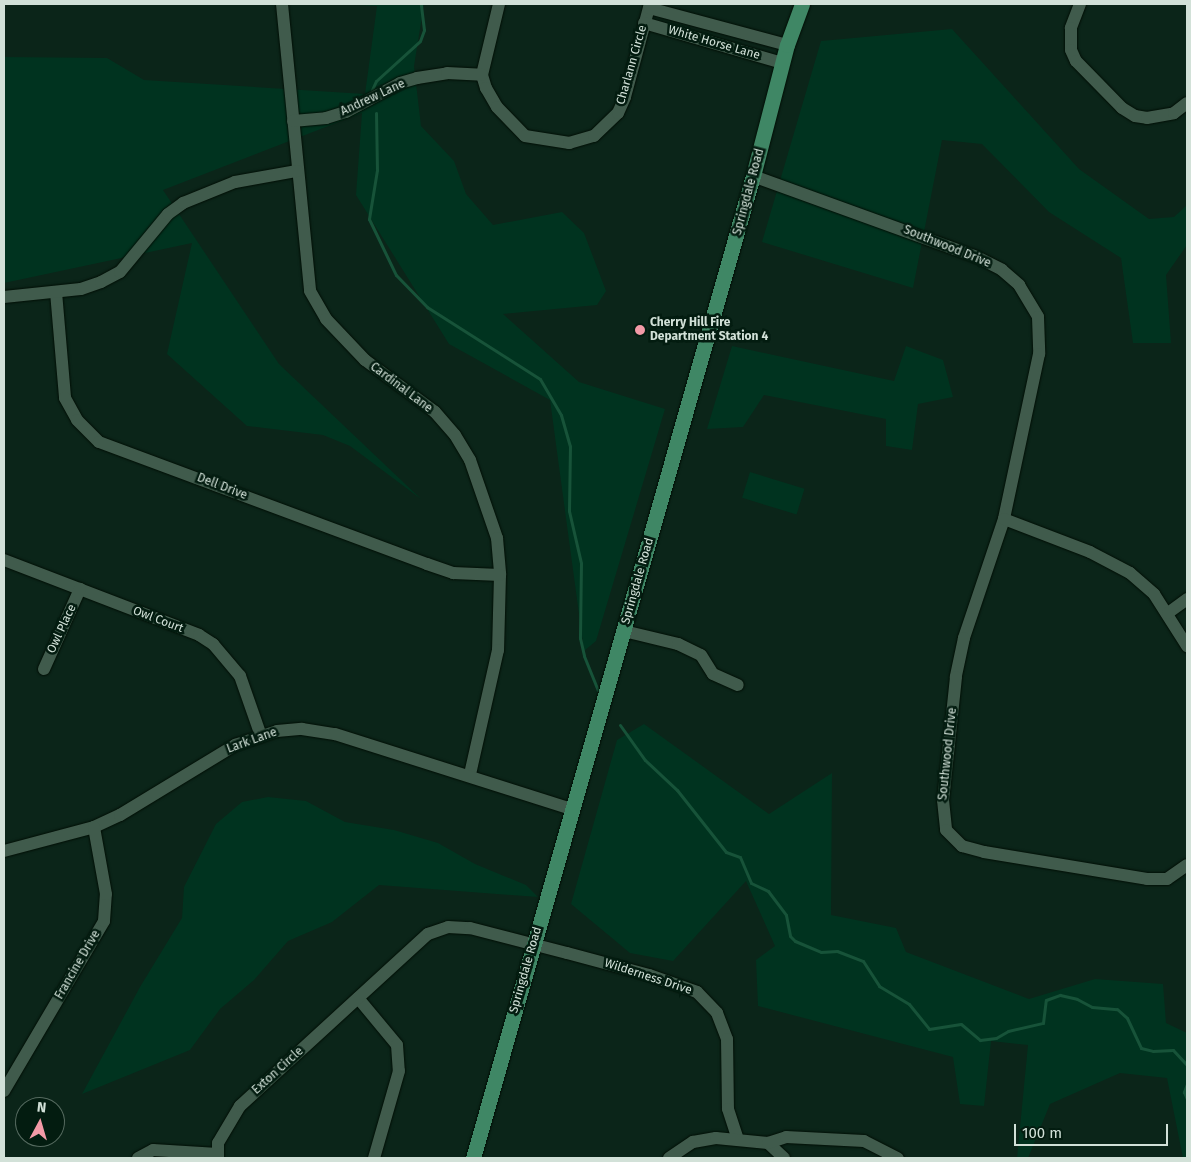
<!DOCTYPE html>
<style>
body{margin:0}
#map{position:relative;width:1191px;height:1162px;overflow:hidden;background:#0b2519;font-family:"Fira Sans",sans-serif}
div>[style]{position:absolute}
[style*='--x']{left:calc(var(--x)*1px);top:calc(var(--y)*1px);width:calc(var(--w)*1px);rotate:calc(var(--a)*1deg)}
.green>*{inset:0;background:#00331f;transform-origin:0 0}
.stream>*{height:3px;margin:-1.5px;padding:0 1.5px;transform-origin:1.5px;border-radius:1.5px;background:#175339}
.roads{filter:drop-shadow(0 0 1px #000e05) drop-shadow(0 0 1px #000e05)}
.minor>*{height:12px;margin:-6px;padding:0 6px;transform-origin:6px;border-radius:6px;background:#405b4c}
.major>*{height:15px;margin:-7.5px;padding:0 7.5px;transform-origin:7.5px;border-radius:7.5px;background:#3f8765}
.dots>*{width:14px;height:14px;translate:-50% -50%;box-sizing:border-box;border:2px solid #031c10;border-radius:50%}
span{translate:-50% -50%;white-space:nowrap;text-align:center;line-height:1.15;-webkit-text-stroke:5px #031c10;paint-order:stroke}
.street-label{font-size:12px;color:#d2e1d8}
.poi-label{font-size:12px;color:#d2e1d8;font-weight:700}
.left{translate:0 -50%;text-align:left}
.frame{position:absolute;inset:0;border:5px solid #d2e1d8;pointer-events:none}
.north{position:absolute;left:15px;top:1097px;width:50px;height:50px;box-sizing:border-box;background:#031c10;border:1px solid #566b60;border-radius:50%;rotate:6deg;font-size:14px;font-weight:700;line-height:20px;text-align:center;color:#d2e1d8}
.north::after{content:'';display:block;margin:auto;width:18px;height:22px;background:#f39aa7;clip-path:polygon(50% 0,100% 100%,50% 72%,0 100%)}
.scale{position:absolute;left:1014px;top:1124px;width:154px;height:22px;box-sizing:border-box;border:2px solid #d2e1d8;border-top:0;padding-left:6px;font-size:15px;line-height:18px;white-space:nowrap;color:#d2e1d8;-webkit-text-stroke:4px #031c10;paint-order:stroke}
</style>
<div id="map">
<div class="green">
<i style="clip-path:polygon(340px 4px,424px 4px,414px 66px,421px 126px,454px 161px,466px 194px,493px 225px,562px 212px,584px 233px,606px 291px,597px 305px,503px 314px,579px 382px,665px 409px,596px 641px,584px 651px,550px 400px,449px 344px,356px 195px,362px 113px,163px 190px,279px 364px,421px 499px,350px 446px,323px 435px,247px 426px,167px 354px,192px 243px,4px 283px,4px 57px,107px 58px,144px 80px,365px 94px,377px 6px)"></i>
<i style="clip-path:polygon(952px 29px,1079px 169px,1149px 219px,1174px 217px,1187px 205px,1187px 245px,1166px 275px,1171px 343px,1133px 343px,1121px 258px,1049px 212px,982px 144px,942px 140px,913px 288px,762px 242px,821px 41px)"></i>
<i style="clip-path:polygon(732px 346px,894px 381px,906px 346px,943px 360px,953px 397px,918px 404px,912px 450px,886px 446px,886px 419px,764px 395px,743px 427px,707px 429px)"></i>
<i style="left:750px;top:472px;width:57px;height:27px;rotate:17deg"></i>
<i style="clip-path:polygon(644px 724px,769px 814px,832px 773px,831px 915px,896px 928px,906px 952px,1029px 999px,1095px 979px,1163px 984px,1166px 1023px,1187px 1033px,1187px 1158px,1183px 1158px,1167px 1078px,1120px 1073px,1050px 1104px,1028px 1158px,1017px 1158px,1028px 1045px,991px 1041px,984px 1106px,960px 1104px,953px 1057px,758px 1006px,756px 960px,775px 946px,746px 881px,673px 961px,630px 953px,571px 904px,617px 740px)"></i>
<i style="clip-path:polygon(268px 797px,306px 801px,345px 822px,394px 830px,438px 843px,475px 864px,526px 885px,538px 897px,379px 885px,332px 922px,288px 941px,254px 980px,220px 1009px,190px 1050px,82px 1094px,140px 987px,182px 918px,184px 887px,216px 824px,242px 802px)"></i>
</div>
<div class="stream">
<i style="--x:371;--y:92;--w:12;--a:-66"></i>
<i style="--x:376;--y:81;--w:59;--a:-42.3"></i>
<i style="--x:420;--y:41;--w:12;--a:-70"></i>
<i style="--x:424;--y:30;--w:26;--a:-97"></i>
<i style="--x:376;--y:113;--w:57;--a:89"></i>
<i style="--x:377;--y:170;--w:50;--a:99.3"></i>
<i style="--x:369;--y:219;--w:62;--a:64.3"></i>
<i style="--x:396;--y:275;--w:45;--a:45.9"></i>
<i style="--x:427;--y:307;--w:134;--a:32.5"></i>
<i style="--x:540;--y:379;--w:42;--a:59.7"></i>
<i style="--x:561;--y:415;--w:32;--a:74"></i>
<i style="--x:570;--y:446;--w:65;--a:90.9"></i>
<i style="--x:569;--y:511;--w:53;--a:77"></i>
<i style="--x:581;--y:563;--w:75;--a:90.8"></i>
<i style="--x:580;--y:638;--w:18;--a:77"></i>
<i style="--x:584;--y:656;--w:37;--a:68"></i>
<i style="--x:620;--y:725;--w:43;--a:54.5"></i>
<i style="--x:645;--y:760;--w:44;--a:43.2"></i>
<i style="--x:677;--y:790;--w:79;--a:51.7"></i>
<i style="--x:726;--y:852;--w:15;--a:20"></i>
<i style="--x:740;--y:857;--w:28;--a:67"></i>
<i style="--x:751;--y:883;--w:19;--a:25"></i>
<i style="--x:768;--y:891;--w:30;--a:53"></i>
<i style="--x:786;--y:915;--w:21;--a:79"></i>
<i style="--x:790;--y:936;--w:7;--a:45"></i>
<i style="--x:795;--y:941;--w:28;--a:23"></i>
<i style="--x:821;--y:952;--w:16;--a:-4"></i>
<i style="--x:837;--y:951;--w:28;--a:21"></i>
<i style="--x:863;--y:961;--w:30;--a:57"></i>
<i style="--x:879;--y:986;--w:35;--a:31"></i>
<i style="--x:909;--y:1004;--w:32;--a:51"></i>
<i style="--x:929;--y:1029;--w:32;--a:-9"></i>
<i style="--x:961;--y:1024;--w:25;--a:40"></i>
<i style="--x:980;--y:1040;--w:16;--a:-7"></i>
<i style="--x:996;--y:1038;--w:14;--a:-30"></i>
<i style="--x:1008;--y:1031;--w:36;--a:-13"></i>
<i style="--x:1043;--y:1023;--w:23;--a:-83"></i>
<i style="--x:1046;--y:1000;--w:15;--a:-20"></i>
<i style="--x:1060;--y:995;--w:17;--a:13"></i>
<i style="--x:1077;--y:999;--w:17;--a:28"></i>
<i style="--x:1092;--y:1007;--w:25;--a:5"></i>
<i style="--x:1117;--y:1009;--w:13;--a:42"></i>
<i style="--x:1127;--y:1018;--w:33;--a:65"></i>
<i style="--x:1141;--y:1048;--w:12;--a:14"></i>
<i style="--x:1153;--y:1051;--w:20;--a:-3"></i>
<i style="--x:1173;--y:1050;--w:21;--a:47"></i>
<i style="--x:1187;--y:1084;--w:9;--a:111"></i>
<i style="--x:1184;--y:1092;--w:8;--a:67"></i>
</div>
<div class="roads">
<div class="minor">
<i style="--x:282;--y:4;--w:288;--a:84.4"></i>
<i style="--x:310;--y:291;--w:32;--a:60"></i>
<i style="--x:326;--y:319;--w:57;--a:46.4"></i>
<i style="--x:365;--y:360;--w:87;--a:36.6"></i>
<i style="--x:435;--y:412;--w:30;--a:49"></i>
<i style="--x:455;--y:435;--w:29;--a:59"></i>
<i style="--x:470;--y:460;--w:83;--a:70.9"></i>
<i style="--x:497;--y:538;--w:37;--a:85"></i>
<i style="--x:500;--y:575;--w:75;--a:91.5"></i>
<i style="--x:498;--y:650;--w:127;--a:102.7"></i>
<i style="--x:499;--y:4;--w:73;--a:103.5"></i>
<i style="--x:482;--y:75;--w:14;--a:73"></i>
<i style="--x:486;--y:88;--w:22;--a:60"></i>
<i style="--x:497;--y:107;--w:40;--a:46"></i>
<i style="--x:525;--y:136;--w:45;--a:9"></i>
<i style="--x:569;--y:143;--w:26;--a:-16"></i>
<i style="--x:594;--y:136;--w:33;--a:-44"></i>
<i style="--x:618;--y:113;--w:17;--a:-66"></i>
<i style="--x:625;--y:97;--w:96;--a:-75"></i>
<i style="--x:1080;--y:4;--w:26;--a:111"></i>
<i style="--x:1071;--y:28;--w:22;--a:90"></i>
<i style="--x:1071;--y:50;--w:12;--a:66"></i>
<i style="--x:1076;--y:61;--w:66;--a:45.6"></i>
<i style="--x:1122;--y:108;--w:15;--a:32"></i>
<i style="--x:1135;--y:116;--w:12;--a:9"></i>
<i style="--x:1147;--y:118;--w:27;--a:-10"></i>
<i style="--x:1174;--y:113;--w:16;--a:-38"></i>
<i style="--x:649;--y:8;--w:143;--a:15"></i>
<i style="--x:644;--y:23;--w:145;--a:16.1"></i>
<i style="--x:293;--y:121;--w:33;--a:-5"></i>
<i style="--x:326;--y:118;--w:21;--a:-17"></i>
<i style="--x:346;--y:112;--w:61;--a:-28.2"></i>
<i style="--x:400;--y:83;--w:18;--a:-16"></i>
<i style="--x:417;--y:78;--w:30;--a:-9"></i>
<i style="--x:447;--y:73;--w:35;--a:3"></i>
<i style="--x:753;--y:176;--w:238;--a:19.9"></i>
<i style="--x:977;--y:257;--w:28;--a:27"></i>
<i style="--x:1002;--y:270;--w:23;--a:41"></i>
<i style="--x:1019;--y:285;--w:37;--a:59"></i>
<i style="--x:1038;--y:317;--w:37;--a:88"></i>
<i style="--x:1039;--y:354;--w:169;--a:102"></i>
<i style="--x:1004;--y:519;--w:126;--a:108.6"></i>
<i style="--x:964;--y:638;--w:40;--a:102"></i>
<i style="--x:956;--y:677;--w:124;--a:96"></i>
<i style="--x:943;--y:800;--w:30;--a:84"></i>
<i style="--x:946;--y:830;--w:23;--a:45"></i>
<i style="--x:962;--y:846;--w:23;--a:15"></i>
<i style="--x:984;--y:852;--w:165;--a:9.4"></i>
<i style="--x:1147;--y:879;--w:20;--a:0"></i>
<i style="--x:1167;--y:879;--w:24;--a:-35"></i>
<i style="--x:56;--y:292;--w:106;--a:85.1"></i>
<i style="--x:65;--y:398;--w:25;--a:61"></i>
<i style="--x:77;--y:420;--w:31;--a:45"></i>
<i style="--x:99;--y:442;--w:350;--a:20.4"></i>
<i style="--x:427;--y:564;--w:28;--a:19"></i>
<i style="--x:453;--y:573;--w:47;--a:2.4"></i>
<i style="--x:4;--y:297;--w:77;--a:-5.9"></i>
<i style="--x:81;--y:289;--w:21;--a:-19"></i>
<i style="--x:101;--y:282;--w:21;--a:-28"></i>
<i style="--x:120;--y:272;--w:75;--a:-50.4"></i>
<i style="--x:168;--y:214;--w:19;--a:-36"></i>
<i style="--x:183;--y:203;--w:56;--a:-22"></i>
<i style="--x:235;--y:182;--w:63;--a:-10.1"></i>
<i style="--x:1004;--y:519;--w:92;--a:21"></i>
<i style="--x:1090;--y:552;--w:45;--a:27.7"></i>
<i style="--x:1130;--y:573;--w:32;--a:41"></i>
<i style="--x:1154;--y:594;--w:62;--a:57.6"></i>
<i style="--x:4;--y:560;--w:209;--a:21"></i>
<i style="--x:199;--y:635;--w:17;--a:33"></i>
<i style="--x:213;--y:644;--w:42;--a:49.8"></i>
<i style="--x:240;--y:676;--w:64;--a:70.7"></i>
<i style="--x:1168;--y:613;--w:24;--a:-36"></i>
<i style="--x:624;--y:631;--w:56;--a:13.5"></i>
<i style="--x:678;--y:644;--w:25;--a:26"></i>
<i style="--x:701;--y:655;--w:22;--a:58"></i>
<i style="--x:713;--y:674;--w:27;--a:24"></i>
<i style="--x:44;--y:669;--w:88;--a:-65.8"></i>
<i style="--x:4;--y:851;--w:93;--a:-14.9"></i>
<i style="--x:94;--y:827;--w:29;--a:-25"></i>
<i style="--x:120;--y:815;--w:135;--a:-31.3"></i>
<i style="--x:235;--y:745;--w:44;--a:-18.4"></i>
<i style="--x:277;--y:731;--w:25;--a:-5"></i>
<i style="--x:302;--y:729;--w:33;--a:9"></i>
<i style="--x:335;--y:734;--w:248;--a:17.6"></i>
<i style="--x:358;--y:998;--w:61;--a:50.3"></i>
<i style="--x:397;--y:1045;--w:26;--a:86"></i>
<i style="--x:399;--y:1071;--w:91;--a:106"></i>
<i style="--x:4;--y:1091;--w:197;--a:-59.5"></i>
<i style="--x:104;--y:921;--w:27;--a:-86"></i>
<i style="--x:106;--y:894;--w:68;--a:-100.2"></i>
<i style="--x:768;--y:1143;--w:22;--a:43"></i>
<i style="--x:138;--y:1158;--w:17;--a:-28"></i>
<i style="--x:153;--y:1150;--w:65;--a:3.5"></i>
<i style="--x:218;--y:1158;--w:15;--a:-90"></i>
<i style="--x:218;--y:1143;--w:43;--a:-59.3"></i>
<i style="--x:240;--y:1106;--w:255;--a:-42.5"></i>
<i style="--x:428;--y:934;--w:21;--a:-19"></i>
<i style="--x:448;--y:927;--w:22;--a:3"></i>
<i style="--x:470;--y:928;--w:100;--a:14.5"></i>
<i style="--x:567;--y:953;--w:85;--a:15"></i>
<i style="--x:649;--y:975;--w:51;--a:19.5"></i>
<i style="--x:697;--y:992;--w:29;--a:46"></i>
<i style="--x:717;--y:1013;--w:28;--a:69"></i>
<i style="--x:727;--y:1039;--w:70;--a:89.2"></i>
<i style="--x:728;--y:1109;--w:32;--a:72"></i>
<i style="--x:669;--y:1158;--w:29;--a:-34"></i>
<i style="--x:693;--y:1142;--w:23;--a:-10"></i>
<i style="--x:716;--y:1138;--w:52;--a:5.5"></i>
<i style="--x:768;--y:1143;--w:19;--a:-18"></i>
<i style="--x:786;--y:1137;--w:78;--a:2.9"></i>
<i style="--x:864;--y:1141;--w:38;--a:27"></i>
</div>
<div class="major">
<i style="--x:473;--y:1158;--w:1021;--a:-74.09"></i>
<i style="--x:753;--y:176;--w:135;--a:-75.5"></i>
<i style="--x:787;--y:45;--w:44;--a:-69.9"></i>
</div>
</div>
<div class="dots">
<i style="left:640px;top:330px;background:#f39aa7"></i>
</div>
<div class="street-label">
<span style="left:714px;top:43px;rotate:16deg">White Horse Lane</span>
<span style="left:632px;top:65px;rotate:-74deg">Charlann Circle</span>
<span style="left:373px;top:98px;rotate:-25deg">Andrew Lane</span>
<span style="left:749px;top:192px;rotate:-75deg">Springdale Road</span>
<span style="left:947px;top:247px;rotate:22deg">Southwood Drive</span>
<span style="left:401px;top:388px;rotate:37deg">Cardinal Lane</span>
<span style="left:222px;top:487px;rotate:21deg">Dell Drive</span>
<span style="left:638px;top:581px;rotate:-74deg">Springdale Road</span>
<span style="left:158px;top:620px;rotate:21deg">Owl Court</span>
<span style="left:62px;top:629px;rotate:-65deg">Owl Place</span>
<span style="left:252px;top:741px;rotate:-20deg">Lark Lane</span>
<span style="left:948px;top:754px;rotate:-84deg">Southwood Drive</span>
<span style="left:78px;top:965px;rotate:-60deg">Francine Drive</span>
<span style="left:526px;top:970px;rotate:-74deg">Springdale Road</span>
<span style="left:648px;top:977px;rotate:18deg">Wilderness Drive</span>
<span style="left:278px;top:1071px;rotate:-42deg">Exton Circle</span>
</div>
<div class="poi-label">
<span class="left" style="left:650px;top:330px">Cherry Hill Fire<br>Department Station 4</span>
</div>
<div class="frame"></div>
<div class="north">N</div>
<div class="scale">100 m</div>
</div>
